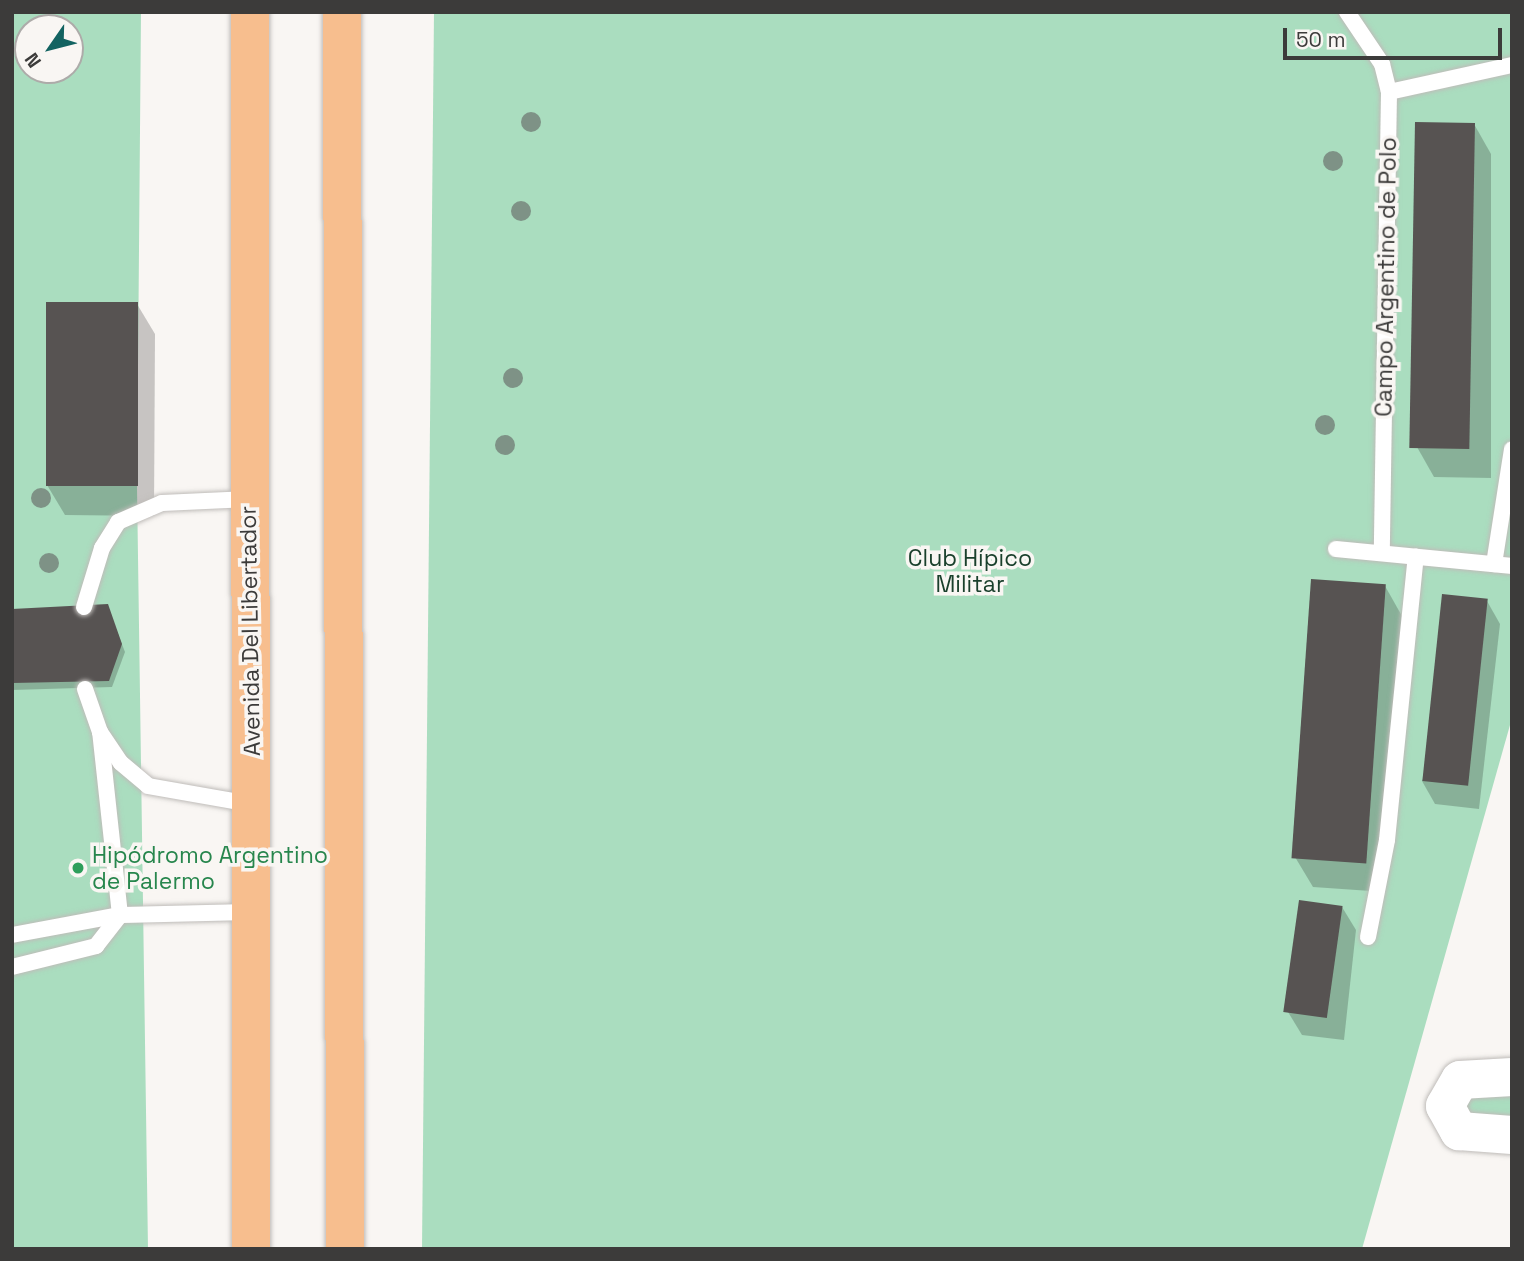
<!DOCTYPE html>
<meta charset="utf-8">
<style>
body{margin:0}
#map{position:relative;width:1524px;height:1261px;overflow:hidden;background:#f9f6f3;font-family:"Space Grotesk",sans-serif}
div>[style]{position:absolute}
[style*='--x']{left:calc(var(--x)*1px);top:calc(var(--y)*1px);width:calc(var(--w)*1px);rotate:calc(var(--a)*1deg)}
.green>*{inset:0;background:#aaddbf}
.shadow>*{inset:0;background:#0003}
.building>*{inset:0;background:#575352;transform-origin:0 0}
.roads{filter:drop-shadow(0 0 2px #bfbcb9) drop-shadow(0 0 2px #bfbcb9)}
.service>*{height:16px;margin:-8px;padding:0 8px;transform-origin:8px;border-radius:8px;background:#fff}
.tertiary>*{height:38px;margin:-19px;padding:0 19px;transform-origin:19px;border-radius:19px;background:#fff}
.primary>*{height:38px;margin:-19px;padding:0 19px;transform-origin:19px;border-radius:19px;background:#f7be8e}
.trees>*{width:20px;height:20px;margin:-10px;border-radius:50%;background:#7e9286}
.dots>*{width:19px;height:19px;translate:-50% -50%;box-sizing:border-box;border:4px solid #f9f6f3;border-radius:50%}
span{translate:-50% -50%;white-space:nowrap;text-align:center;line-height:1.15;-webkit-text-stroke:7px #f9f6f3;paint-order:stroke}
.street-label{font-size:23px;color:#3c3b3a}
.park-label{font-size:23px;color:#1a402c}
.leisure-label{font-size:23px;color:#27864d}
.left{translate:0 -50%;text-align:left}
.frame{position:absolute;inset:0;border:14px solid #3c3b3a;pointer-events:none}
.north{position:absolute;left:14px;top:14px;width:70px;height:70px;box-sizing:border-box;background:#f9f6f3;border:2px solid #adaba9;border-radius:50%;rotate:235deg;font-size:19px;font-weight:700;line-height:28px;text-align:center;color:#3c3b3a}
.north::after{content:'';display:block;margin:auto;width:24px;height:32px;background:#136361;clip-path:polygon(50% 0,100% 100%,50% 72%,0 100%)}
.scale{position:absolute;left:1283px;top:28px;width:219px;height:32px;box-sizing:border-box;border:4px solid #3c3b3a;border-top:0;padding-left:9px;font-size:21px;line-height:24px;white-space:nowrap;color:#3c3b3a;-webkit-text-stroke:5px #f9f6f3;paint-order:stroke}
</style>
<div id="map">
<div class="green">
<i style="clip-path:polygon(evenodd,12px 12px,141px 12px,137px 487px,148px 1249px,12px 1249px,12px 12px,28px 28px,70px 28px,70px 70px,28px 70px,28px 28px)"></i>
<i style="clip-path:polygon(434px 12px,1512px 12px,1512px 718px,1362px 1249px,422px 1249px)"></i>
<i style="clip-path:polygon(1512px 1091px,1512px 1122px,1461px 1121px,1458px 1098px)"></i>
</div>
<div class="shadow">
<i style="clip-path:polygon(1474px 124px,1491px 154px,1491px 478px,1434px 477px,1417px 447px)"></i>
<i style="clip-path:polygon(137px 304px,155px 334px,154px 516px,65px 515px,47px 485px)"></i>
<i style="clip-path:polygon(1385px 586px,1402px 616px,1385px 892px,1313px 887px,1295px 857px)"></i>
<i style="clip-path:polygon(1487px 601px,1500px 624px,1479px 809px,1435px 804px,1422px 781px)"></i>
<i style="clip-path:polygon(107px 606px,125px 652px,112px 687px,12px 690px,12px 611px)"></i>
<i style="clip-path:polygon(1342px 907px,1356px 930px,1344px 1040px,1302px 1035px,1288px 1012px)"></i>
</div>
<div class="building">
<i style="left:1415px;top:122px;width:60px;height:326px;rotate:1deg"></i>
<i style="left:46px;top:302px;width:92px;height:184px"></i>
<i style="left:1311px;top:579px;width:75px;height:280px;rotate:4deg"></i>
<i style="left:1442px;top:594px;width:46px;height:188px;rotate:6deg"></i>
<i style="clip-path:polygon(108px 604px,122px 644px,109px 681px,12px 683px,12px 609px)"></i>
<i style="left:1299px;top:900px;width:44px;height:113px;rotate:8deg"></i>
</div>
<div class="roads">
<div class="service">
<i style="--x:1347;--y:12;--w:63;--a:56.1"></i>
<i style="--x:1382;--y:64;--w:29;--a:76"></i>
<i style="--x:1389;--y:92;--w:461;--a:90.9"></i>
<i style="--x:1389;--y:92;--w:126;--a:-12.4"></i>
<i style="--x:1336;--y:549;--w:177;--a:5.5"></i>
<i style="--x:1494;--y:564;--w:116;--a:-81.1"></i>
<i style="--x:84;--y:607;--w:62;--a:-73"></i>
<i style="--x:102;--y:548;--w:31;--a:-58"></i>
<i style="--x:118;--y:522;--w:48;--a:-23.4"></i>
<i style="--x:162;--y:503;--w:87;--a:-2.6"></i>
<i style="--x:85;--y:689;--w:46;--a:70.8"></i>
<i style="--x:100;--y:732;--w:37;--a:56"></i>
<i style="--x:121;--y:763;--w:35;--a:40"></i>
<i style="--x:148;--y:786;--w:104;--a:10"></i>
<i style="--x:12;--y:935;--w:110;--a:-10.5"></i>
<i style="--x:120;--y:915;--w:184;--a:-96.2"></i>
<i style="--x:1368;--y:937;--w:99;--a:-78.9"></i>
<i style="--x:1387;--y:840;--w:285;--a:-84.2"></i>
<i style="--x:12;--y:967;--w:87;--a:-14"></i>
<i style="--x:96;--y:946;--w:39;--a:-52"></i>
<i style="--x:120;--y:915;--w:131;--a:-1.3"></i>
</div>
<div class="tertiary">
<i style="--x:1512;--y:1077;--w:52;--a:176.7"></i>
<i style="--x:1460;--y:1080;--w:30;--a:120"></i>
<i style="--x:1445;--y:1106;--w:29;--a:61"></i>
<i style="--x:1459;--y:1131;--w:53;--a:4.3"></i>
</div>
<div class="primary">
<i style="--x:250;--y:12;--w:1237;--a:89.95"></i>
<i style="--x:342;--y:12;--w:1237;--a:89.86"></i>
</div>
</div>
<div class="trees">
<i style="left:531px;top:122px"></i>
<i style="left:1333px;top:161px"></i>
<i style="left:521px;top:211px"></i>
<i style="left:513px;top:378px"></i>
<i style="left:1325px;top:425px"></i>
<i style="left:505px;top:445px"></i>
<i style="left:41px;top:498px"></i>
<i style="left:49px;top:563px"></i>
</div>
<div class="dots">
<i style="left:78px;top:868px;background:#2e9e5b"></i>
</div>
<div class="street-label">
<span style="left:1386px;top:277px;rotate:-89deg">Campo Argentino de Polo</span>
<span style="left:250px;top:631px;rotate:-91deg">Avenida Del Libertador</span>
</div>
<div class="park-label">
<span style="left:970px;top:571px">Club Hípico<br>Militar</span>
</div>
<div class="leisure-label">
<span class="left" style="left:92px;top:868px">Hipódromo Argentino<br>de Palermo</span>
</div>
<div class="frame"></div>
<div class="north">N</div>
<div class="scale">50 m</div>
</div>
